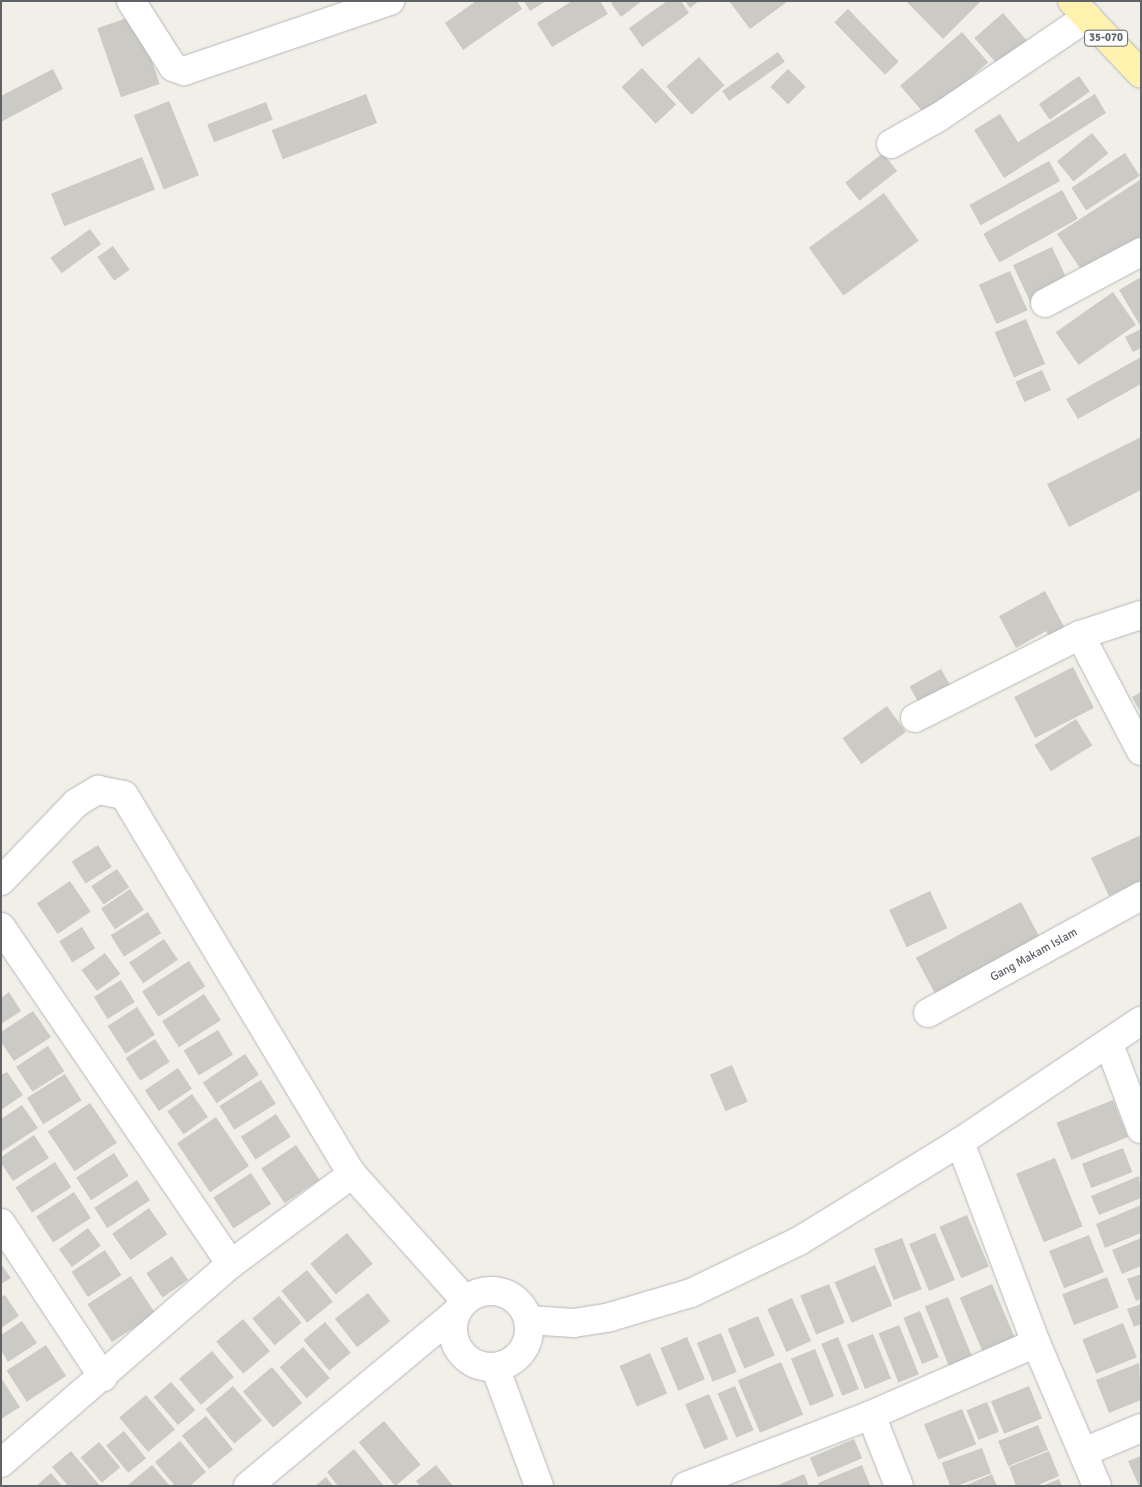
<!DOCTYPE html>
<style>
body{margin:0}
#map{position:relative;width:1142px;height:1487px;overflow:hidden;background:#f1efe8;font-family:Signika,sans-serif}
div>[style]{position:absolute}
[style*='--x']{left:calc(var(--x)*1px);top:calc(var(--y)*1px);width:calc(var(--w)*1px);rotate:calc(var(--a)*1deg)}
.building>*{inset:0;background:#cccac5;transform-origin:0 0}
.roads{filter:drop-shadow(0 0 1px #b5b8bc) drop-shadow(0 0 1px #b5b8bc)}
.minor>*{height:28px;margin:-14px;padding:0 14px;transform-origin:14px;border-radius:14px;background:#fff}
.minor>.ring{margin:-14px;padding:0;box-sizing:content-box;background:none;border:28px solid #fff;border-radius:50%}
.primary>*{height:28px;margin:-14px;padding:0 14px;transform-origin:14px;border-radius:14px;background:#fff2af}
span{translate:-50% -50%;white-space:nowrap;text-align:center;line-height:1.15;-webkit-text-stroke:5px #fff;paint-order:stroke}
.shield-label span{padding:1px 4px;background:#fff;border:1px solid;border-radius:4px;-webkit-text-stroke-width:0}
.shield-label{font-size:11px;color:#5f6368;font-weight:700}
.street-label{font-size:12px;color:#5f6368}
.frame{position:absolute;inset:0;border:2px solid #5f6368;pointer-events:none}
</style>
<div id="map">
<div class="building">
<i style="clip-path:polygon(476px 1px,517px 1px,522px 9px,463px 50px,445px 23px)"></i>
<i style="clip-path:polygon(524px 1px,546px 1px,530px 11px)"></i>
<i style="clip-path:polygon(572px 1px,600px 1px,608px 14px,552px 47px,537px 23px)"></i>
<i style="clip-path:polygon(614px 1px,642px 1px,621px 17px,611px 3px)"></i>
<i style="clip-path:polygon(667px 1px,681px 1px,689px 13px,642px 47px,629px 28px)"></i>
<i style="clip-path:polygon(685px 1px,699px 1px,690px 8px)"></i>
<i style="clip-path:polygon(729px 1px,788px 1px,750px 29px)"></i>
<i style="clip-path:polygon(906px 1px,981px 1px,943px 39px)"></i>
<i style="left:848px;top:9px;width:73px;height:19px;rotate:46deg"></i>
<i style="left:1003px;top:13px;width:41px;height:38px;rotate:49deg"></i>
<i style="left:136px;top:15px;width:73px;height:41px;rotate:71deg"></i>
<i style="left:962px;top:32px;width:40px;height:82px;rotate:49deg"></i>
<i style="left:778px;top:52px;width:12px;height:68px;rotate:55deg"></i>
<i style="left:699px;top:57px;width:38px;height:44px;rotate:48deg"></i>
<i style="left:642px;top:68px;width:50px;height:28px;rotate:47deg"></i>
<i style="clip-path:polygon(53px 69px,63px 89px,1px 122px,1px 96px)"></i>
<i style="left:788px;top:69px;width:25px;height:25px;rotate:45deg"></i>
<i style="left:1079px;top:76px;width:19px;height:49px;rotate:55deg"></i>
<i style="left:366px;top:94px;width:31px;height:101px;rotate:69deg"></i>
<i style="clip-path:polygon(1095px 94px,1106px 113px,1004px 178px,974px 130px,1000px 114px,1018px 142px)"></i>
<i style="left:169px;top:101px;width:80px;height:38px;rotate:68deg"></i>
<i style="left:266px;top:102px;width:19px;height:63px;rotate:69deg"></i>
<i style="left:1092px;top:133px;width:26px;height:45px;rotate:51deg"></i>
<i style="left:883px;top:153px;width:23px;height:48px;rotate:52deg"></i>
<i style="left:1125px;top:153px;width:27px;height:64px;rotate:57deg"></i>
<i style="left:142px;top:157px;width:35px;height:98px;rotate:68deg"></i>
<i style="left:1049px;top:161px;width:23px;height:91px;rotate:61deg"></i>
<i style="clip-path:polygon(1140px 180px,1141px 246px,1088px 280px,1057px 234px)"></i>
<i style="left:1062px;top:190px;width:33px;height:90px;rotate:61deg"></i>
<i style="left:884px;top:193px;width:59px;height:93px;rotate:54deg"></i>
<i style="left:90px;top:229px;width:19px;height:49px;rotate:54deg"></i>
<i style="left:113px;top:246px;width:29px;height:19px;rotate:55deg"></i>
<i style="left:1052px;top:247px;width:42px;height:43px;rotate:65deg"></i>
<i style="left:1010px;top:271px;width:43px;height:34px;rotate:66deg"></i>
<i style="clip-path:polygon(1141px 277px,1141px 327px,1119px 290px)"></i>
<i style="left:1113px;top:292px;width:40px;height:70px;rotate:55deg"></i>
<i style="left:1026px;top:319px;width:49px;height:34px;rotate:67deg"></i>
<i style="clip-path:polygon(1141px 329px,1141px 348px,1133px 352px,1125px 337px)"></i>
<i style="clip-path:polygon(1141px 357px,1141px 384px,1078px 419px,1066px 399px)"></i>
<i style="left:1042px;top:370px;width:22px;height:29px;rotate:66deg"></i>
<i style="clip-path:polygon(1141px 437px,1141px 490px,1069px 527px,1047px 484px)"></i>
<i style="clip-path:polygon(1045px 591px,1069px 636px,1052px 643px,1046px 631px,1016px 648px,999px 616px)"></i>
<i style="left:1073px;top:667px;width:46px;height:66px;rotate:63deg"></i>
<i style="left:941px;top:669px;width:23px;height:36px;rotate:61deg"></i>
<i style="clip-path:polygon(1141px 692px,1141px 713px,1132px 697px)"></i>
<i style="left:887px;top:706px;width:32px;height:55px;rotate:54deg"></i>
<i style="left:1076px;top:719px;width:31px;height:49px;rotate:58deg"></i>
<i style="clip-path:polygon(1141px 835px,1141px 881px,1109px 896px,1091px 858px)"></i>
<i style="left:98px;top:845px;width:26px;height:31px;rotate:58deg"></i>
<i style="left:117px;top:869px;width:22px;height:31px;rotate:56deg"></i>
<i style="left:70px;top:881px;width:37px;height:40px;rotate:56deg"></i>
<i style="left:130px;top:889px;width:25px;height:35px;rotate:56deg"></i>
<i style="left:930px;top:891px;width:41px;height:45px;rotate:65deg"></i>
<i style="left:1021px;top:902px;width:47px;height:119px;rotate:62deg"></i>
<i style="left:148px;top:912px;width:25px;height:44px;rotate:58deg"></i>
<i style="left:82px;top:927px;width:25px;height:27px;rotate:58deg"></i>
<i style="left:164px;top:939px;width:25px;height:42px;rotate:56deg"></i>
<i style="left:105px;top:953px;width:26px;height:29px;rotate:54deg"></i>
<i style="left:189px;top:961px;width:30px;height:56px;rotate:57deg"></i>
<i style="left:121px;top:980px;width:26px;height:32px;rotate:58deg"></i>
<i style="clip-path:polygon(9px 992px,21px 1011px,1px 1024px,1px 998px)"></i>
<i style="left:204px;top:994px;width:31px;height:50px;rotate:57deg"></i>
<i style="left:137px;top:1007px;width:33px;height:35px;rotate:57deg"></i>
<i style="clip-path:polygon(33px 1011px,51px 1037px,14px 1061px,1px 1042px,1px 1032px)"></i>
<i style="left:218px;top:1030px;width:29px;height:40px;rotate:59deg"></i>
<i style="left:155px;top:1039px;width:27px;height:35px;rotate:57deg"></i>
<i style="left:48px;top:1046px;width:30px;height:38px;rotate:57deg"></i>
<i style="left:245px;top:1054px;width:25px;height:51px;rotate:56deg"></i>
<i style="left:732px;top:1065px;width:40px;height:24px;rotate:67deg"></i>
<i style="left:178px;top:1068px;width:25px;height:40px;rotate:56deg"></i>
<i style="clip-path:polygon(7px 1072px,23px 1095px,1px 1110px,1px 1075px)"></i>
<i style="left:65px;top:1074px;width:31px;height:45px;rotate:58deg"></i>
<i style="left:261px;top:1080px;width:28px;height:49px;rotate:58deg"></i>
<i style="left:192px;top:1094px;width:28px;height:30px;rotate:55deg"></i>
<i style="left:1113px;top:1100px;width:40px;height:61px;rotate:68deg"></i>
<i style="left:90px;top:1103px;width:48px;height:51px;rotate:56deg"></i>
<i style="clip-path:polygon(22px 1105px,38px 1128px,1px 1152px,1px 1119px)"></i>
<i style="left:276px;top:1114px;width:27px;height:42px;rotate:57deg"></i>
<i style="left:216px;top:1117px;width:59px;height:47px;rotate:56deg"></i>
<i style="clip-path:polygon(34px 1135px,49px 1158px,13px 1181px,1px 1163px,1px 1157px)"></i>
<i style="left:296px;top:1145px;width:42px;height:42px;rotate:56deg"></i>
<i style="left:1123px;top:1148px;width:26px;height:44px;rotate:69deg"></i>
<i style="left:114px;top:1153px;width:27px;height:45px;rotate:57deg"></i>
<i style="left:1055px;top:1158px;width:74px;height:42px;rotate:68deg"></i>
<i style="left:55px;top:1162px;width:30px;height:47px;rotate:57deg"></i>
<i style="left:251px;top:1173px;width:37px;height:45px;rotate:57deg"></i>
<i style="clip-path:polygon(1139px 1176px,1141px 1198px,1099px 1215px,1091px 1196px)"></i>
<i style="left:137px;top:1180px;width:24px;height:51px;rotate:57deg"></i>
<i style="left:74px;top:1192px;width:31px;height:45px;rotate:57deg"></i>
<i style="clip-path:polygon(1141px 1205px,1141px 1233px,1105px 1248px,1096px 1224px)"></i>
<i style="left:149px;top:1208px;width:32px;height:45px;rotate:55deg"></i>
<i style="left:967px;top:1215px;width:56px;height:30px;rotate:67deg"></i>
<i style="left:88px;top:1228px;width:22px;height:36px;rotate:54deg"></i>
<i style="left:347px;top:1233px;width:40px;height:48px;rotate:50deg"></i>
<i style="left:935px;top:1233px;width:51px;height:28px;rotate:67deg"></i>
<i style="left:1089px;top:1235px;width:40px;height:43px;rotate:68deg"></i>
<i style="left:902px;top:1238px;width:55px;height:30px;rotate:69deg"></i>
<i style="clip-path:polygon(1141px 1238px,1141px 1266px,1122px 1274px,1112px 1250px)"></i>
<i style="left:105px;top:1250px;width:30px;height:40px;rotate:57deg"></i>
<i style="left:172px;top:1256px;width:29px;height:31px;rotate:56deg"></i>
<i style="clip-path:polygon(1px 1264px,11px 1278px,1px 1284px)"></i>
<i style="left:875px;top:1265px;width:44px;height:44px;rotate:67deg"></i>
<i style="left:307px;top:1270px;width:41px;height:33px;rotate:51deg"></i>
<i style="clip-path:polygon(1141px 1274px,1141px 1299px,1136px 1301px,1127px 1279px)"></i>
<i style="left:131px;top:1276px;width:45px;height:52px;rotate:57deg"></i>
<i style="left:1107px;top:1277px;width:33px;height:48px;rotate:69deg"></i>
<i style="left:829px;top:1284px;width:42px;height:31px;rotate:68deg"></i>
<i style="left:992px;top:1284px;width:60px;height:35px;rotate:67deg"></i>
<i style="left:368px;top:1293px;width:36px;height:42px;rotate:52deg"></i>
<i style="clip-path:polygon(5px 1295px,19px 1316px,1px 1328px,1px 1297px)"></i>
<i style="left:279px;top:1296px;width:35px;height:35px;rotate:50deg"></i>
<i style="left:948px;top:1297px;width:64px;height:25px;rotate:68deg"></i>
<i style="left:792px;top:1298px;width:47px;height:27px;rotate:66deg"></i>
<i style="clip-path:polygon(1141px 1304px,1141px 1324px,1134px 1327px,1127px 1309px)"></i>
<i style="left:920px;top:1311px;width:50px;height:18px;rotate:68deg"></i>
<i style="left:758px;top:1316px;width:43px;height:33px;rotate:67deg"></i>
<i style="left:243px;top:1319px;width:42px;height:35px;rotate:50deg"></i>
<i style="clip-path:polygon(22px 1321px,37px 1343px,8px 1362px,1px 1350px,1px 1335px)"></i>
<i style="left:325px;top:1322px;width:40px;height:28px;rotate:50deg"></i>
<i style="left:1123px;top:1323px;width:37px;height:44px;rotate:68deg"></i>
<i style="left:899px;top:1325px;width:53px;height:22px;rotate:68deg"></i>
<i style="left:721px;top:1333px;width:42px;height:26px;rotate:68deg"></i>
<i style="left:873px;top:1334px;width:48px;height:28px;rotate:68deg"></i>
<i style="left:687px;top:1337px;width:46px;height:29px;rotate:67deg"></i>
<i style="left:838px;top:1337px;width:56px;height:18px;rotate:68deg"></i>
<i style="left:46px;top:1345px;width:37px;height:47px;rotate:57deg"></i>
<i style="left:303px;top:1347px;width:41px;height:31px;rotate:49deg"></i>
<i style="left:815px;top:1349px;width:51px;height:26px;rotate:68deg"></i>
<i style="left:212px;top:1351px;width:34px;height:43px;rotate:50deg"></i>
<i style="left:650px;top:1353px;width:44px;height:33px;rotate:67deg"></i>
<i style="left:781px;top:1362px;width:57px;height:47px;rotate:67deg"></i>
<i style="clip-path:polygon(1139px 1363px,1141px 1400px,1109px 1413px,1096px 1380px)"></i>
<i style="left:272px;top:1367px;width:47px;height:38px;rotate:50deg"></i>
<i style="clip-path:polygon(1px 1378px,20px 1407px,1px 1419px)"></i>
<i style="left:171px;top:1382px;width:37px;height:23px;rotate:49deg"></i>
<i style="left:233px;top:1386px;width:45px;height:36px;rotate:50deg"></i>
<i style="left:735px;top:1386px;width:48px;height:19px;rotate:67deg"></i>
<i style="left:1029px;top:1386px;width:35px;height:41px;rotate:68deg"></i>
<i style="left:709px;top:1394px;width:49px;height:26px;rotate:67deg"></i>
<i style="left:146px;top:1395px;width:45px;height:35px;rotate:50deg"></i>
<i style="left:987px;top:1402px;width:32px;height:22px;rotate:68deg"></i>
<i style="left:962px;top:1409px;width:38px;height:41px;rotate:68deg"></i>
<i style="left:206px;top:1416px;width:43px;height:31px;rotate:51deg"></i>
<i style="left:384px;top:1421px;width:57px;height:33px;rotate:50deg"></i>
<i style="left:1038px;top:1425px;width:27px;height:43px;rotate:68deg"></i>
<i style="left:124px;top:1431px;width:35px;height:23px;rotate:51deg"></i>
<i style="left:854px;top:1439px;width:21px;height:48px;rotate:67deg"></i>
<i style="clip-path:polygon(180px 1441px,206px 1472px,190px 1486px,175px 1486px,155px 1462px)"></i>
<i style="left:99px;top:1442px;width:33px;height:24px;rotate:50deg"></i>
<i style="left:982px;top:1448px;width:27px;height:43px;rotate:70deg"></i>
<i style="clip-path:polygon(354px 1449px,384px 1486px,338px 1486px,327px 1472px)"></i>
<i style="clip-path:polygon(71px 1451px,100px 1486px,68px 1486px,52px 1467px)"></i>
<i style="clip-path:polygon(1049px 1451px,1059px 1476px,1036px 1486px,1016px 1486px,1009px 1467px)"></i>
<i style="clip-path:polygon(1141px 1456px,1141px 1486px,1139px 1486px,1128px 1461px)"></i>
<i style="clip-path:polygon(152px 1465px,170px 1486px,127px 1486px)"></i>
<i style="clip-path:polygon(436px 1465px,453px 1486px,420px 1486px,416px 1481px)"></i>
<i style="clip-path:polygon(862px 1465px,870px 1485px,819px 1486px,818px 1483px)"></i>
<i style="clip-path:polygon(51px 1473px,62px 1486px,36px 1486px)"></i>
<i style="clip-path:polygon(804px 1474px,809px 1486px,776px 1486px)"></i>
<i style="clip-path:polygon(992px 1474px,997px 1486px,964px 1486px)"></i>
<i style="clip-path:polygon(326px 1477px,333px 1486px,315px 1486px)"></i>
<i style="clip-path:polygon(1059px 1479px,1062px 1486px,1042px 1486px)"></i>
</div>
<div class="roads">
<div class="minor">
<i style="--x:131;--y:1;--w:78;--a:57.5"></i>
<i style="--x:173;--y:67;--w:12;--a:20"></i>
<i style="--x:184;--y:71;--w:218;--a:-18.8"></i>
<i style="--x:891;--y:144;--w:55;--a:-29.4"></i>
<i style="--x:939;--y:117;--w:179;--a:-34"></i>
<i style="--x:1045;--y:303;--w:109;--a:-28"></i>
<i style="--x:1080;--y:635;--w:131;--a:62.3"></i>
<i style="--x:915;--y:718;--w:185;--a:-26.7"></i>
<i style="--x:1080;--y:635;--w:64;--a:-18.2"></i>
<i style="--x:1;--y:881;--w:108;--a:-46.1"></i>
<i style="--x:76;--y:803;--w:26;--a:-31"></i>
<i style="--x:98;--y:790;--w:26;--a:11"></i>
<i style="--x:124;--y:795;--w:442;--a:59"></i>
<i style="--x:352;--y:1174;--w:169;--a:48.1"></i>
<i style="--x:1;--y:927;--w:408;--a:55.7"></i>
<i style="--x:928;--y:1013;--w:243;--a:-28.8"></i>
<i style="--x:1109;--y:1044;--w:91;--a:69.4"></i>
<i style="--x:960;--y:1142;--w:215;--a:69.3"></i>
<i style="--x:1036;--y:1343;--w:155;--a:66.9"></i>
<i style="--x:1;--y:1223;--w:185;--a:56.5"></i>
<i class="ring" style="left:453px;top:1291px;width:48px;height:48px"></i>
<i style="--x:528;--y:1320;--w:46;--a:3.7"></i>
<i style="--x:574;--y:1323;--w:36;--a:-9"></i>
<i style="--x:610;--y:1317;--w:84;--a:-16.5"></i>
<i style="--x:691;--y:1293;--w:120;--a:-25.7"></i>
<i style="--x:799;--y:1241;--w:189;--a:-31.6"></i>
<i style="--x:960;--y:1142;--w:218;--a:-33.8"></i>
<i style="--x:495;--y:1367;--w:127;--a:69.7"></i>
<i style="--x:871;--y:1415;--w:76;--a:68.5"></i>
<i style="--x:1084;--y:1452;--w:62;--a:-22.8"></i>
<i style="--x:1;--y:1463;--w:304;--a:-40.9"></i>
<i style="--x:231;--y:1264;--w:151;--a:-36.6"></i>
<i style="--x:248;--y:1486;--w:271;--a:-39.8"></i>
<i style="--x:686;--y:1486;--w:198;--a:-21"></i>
<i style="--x:871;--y:1415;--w:180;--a:-23.6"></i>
</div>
<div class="primary">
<i style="--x:1072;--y:1;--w:100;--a:46.6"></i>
</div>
</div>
<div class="shield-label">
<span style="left:1106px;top:38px">35-070</span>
</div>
<div class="street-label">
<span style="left:1034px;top:955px;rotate:-29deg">Gang Makam Islam</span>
</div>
<div class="frame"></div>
</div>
